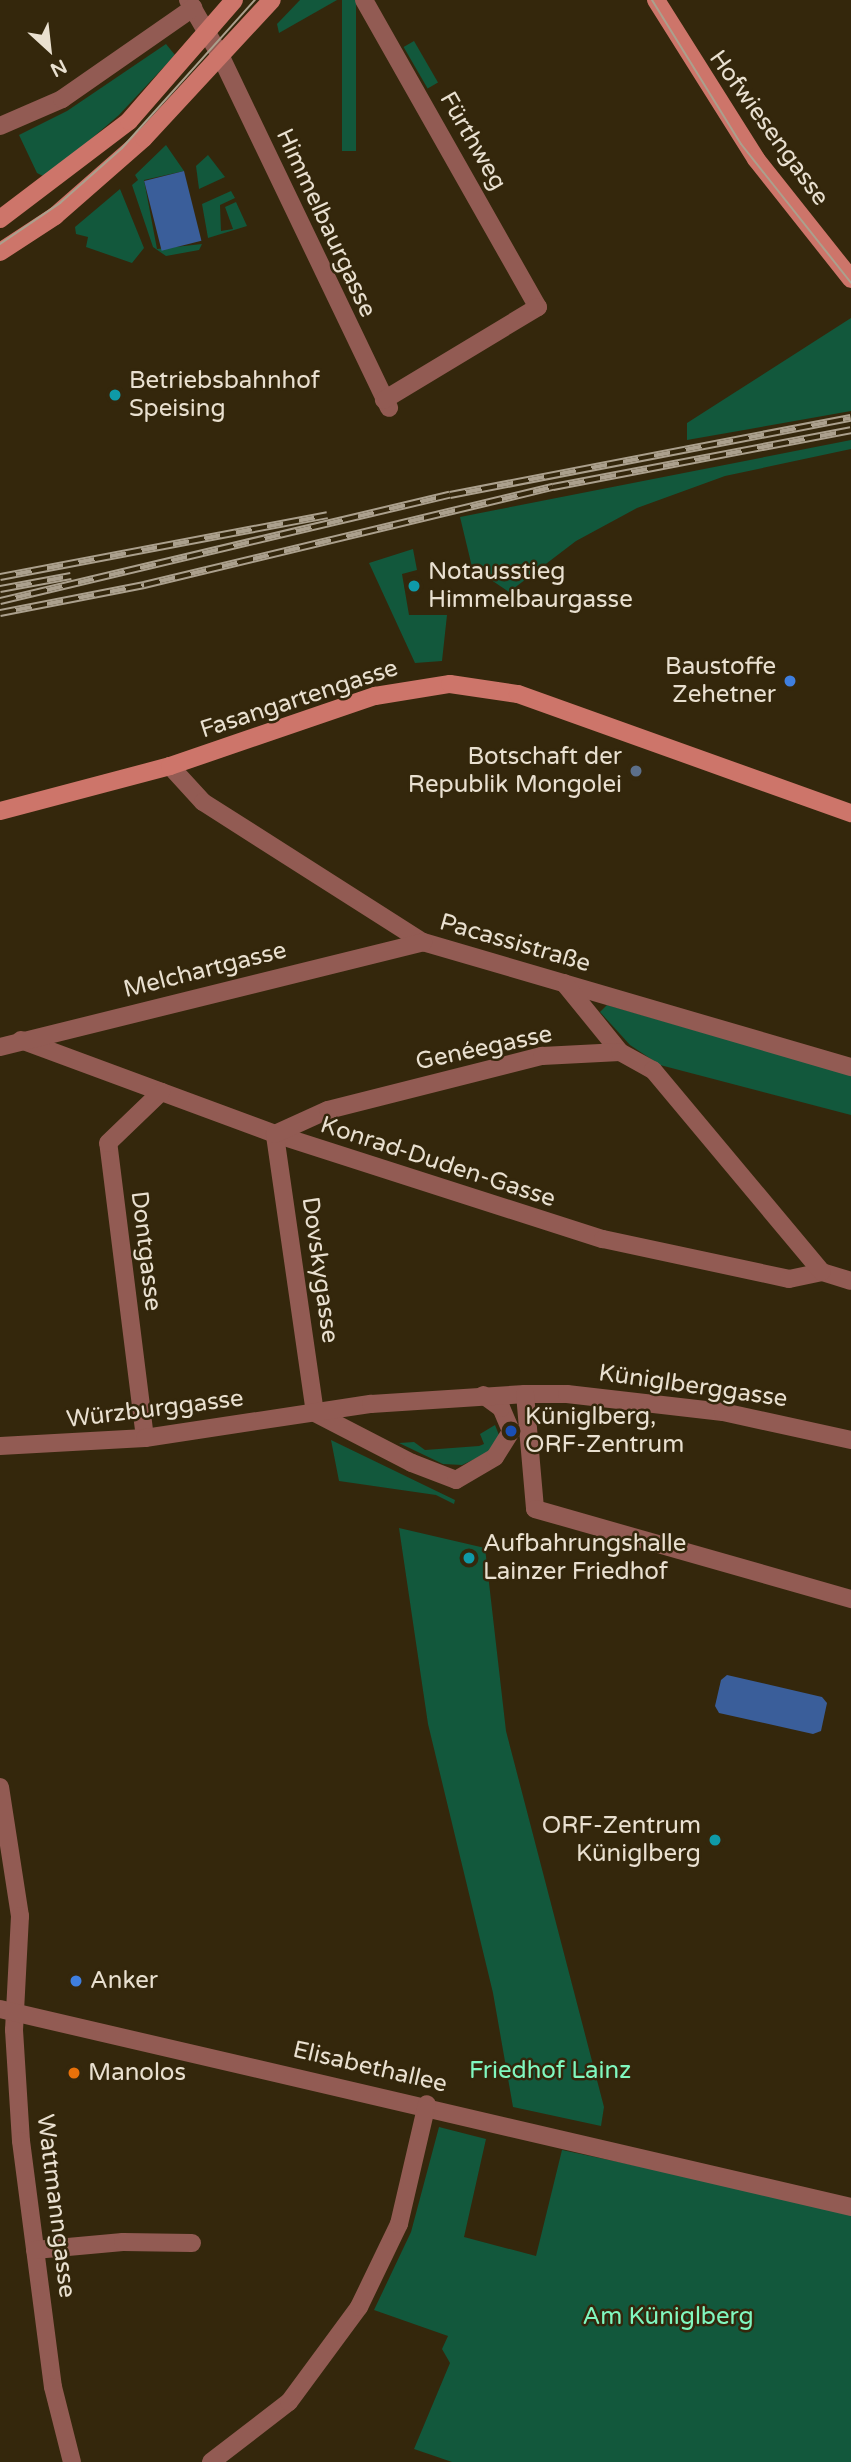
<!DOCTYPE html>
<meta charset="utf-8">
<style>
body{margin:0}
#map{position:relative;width:851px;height:2462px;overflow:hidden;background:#34270c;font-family:"Varela Round",sans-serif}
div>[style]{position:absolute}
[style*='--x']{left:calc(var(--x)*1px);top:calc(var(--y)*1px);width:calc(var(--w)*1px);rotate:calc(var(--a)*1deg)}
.green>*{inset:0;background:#12583c;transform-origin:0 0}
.water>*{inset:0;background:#3a5e9a;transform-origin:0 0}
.minor>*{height:18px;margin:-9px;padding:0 9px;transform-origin:9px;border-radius:9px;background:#925b53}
.secondary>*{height:18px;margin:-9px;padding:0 9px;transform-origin:9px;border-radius:9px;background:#cd756a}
.tram>*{height:2px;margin:-1px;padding:0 1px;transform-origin:1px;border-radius:1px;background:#aba08d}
.rail>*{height:8px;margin-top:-4px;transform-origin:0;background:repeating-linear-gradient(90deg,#34270c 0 16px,#aba08d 0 32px);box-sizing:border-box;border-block:2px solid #aba08d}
.dots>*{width:19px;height:19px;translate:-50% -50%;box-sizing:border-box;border:4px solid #34270c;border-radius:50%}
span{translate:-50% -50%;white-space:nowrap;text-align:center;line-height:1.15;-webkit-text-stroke:5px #34270c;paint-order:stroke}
.street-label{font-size:24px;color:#e9e0d0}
.poi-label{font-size:24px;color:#e9e0d0}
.left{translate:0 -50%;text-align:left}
.right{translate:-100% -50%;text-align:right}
.park-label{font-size:24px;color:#80f8c0}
.north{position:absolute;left:14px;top:14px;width:70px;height:70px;-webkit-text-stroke:5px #34270c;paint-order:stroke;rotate:153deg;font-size:19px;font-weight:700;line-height:28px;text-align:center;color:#e9e0d0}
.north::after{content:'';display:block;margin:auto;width:24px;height:32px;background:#e9e0d0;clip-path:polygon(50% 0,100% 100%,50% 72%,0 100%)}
</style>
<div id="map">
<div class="green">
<i style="clip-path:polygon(300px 0,337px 0,279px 33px,277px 24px)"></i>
<i style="left:342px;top:0;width:14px;height:151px"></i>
<i style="left:414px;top:41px;width:48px;height:12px;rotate:60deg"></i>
<i style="clip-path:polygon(166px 44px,175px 55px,119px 115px,70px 157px,43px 176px,37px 173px,19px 135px,67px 111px)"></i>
<i style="clip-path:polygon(166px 145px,184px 171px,144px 180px,157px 249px,202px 244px,199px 250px,166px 256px,153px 247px,132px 185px,138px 180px,135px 175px)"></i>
<i style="clip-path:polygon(208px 155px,225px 177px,199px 189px,196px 166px)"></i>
<i style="clip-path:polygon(120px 189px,144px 248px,132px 263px,86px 247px,88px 237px,76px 234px,75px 227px)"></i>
<i style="clip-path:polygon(231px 191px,235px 198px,220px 205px,221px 231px,233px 229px,225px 207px,236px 202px,247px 226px,208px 238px,202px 204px)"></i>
<i style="clip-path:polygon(851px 318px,851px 411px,687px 440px,687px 423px)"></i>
<i style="clip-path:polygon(851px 440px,851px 449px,725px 476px,637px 508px,576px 541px,509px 592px,472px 567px,460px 517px)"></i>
<i style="clip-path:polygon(413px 549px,417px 570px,402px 574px,409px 615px,447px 615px,442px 661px,415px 663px,369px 563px)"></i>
<i style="clip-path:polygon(607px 1005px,851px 1075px,851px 1115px,660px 1065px,630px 1045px,600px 1012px)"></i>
<i style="clip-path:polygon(495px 1425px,499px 1435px,492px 1451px,462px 1465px,443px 1464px,399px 1443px,414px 1442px,425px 1450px,479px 1446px,484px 1444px,480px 1434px)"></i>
<i style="clip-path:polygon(331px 1440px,455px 1500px,454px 1504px,436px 1495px,339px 1481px)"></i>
<i style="clip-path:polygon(399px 1528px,485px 1548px,506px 1731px,604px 2107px,601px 2126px,513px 2107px,493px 1993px,428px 1724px)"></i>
<i style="clip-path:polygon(439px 2127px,486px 2139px,464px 2237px,536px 2256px,562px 2150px,851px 2211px,851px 2462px,452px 2462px,414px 2449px,450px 2363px,442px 2349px,448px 2336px,374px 2310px,411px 2232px)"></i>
</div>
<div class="water">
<i style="left:184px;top:171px;width:72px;height:41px;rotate:76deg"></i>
<i style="clip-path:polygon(727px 1675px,822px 1697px,827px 1703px,821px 1731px,813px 1734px,719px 1713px,715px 1706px,721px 1680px)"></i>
</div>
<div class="minor">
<i style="--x:188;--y:0;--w:66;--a:59.9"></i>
<i style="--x:221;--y:57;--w:389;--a:64.4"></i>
<i style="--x:364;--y:0;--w:353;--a:60.5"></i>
<i style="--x:538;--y:307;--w:180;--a:148.9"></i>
<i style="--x:0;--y:126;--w:68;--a:-23.5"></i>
<i style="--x:62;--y:99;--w:160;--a:-34.8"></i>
<i style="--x:170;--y:766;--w:49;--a:47.5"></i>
<i style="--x:203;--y:802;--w:261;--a:32.5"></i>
<i style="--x:423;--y:942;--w:446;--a:16.3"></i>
<i style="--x:564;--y:983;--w:89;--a:50.9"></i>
<i style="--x:21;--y:1040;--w:271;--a:20.3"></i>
<i style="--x:275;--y:1134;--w:344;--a:17.8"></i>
<i style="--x:603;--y:1239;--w:190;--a:12.1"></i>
<i style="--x:789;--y:1279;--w:34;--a:-12"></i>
<i style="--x:822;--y:1272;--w:30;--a:17"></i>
<i style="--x:0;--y:1047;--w:436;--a:-13.9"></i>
<i style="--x:525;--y:1394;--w:42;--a:0"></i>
<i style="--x:567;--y:1394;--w:157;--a:6.6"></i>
<i style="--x:723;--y:1412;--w:131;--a:12.3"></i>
<i style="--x:315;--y:1413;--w:282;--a:-98.2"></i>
<i style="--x:275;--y:1134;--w:58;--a:-24.4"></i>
<i style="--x:328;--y:1110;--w:221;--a:-14.2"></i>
<i style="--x:542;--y:1056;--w:78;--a:-2.9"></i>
<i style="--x:620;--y:1052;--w:38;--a:29"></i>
<i style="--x:653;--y:1070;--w:263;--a:50.1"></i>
<i style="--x:315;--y:1413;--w:109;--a:27.3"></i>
<i style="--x:412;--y:1463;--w:47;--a:21.1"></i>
<i style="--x:456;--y:1480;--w:45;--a:-30.5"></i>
<i style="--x:495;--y:1457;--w:31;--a:-58"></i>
<i style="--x:511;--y:1431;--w:25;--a:-113"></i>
<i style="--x:501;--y:1408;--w:22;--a:-144"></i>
<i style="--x:145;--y:1438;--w:297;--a:-97.1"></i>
<i style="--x:108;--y:1143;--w:74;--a:-43.9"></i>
<i style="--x:0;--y:1446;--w:145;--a:-3.2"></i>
<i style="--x:145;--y:1438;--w:229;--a:-8.6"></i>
<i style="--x:371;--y:1404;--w:154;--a:-3.7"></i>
<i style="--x:525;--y:1394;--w:115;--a:85"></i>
<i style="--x:535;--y:1509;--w:329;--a:15.9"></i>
<i style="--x:0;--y:1787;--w:131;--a:81.2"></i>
<i style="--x:20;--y:1916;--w:114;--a:93"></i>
<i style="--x:14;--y:2030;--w:111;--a:86.4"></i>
<i style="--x:21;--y:2141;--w:248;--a:82.6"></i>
<i style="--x:53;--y:2387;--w:77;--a:75.8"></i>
<i style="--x:0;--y:2009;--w:874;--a:13.1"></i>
<i style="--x:35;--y:2250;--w:88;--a:-5.2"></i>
<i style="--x:123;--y:2242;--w:69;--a:0.8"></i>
<i style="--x:211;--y:2462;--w:98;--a:-37.6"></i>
<i style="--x:289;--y:2402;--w:118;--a:-53.6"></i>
<i style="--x:359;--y:2307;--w:92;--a:-64.3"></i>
<i style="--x:399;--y:2224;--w:123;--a:-76.9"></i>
</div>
<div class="secondary">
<i style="--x:656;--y:0;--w:188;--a:57.8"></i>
<i style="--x:756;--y:159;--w:153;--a:51.6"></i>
<i style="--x:0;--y:219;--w:162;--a:-37.2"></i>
<i style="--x:129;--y:121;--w:160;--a:-49"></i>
<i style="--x:0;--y:252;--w:66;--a:-33.2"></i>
<i style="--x:55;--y:216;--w:118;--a:-41.2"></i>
<i style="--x:144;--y:138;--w:188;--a:-47.2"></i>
<i style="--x:0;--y:811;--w:176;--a:-14.8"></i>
<i style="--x:170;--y:766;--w:217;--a:-18.9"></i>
<i style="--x:375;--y:696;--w:76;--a:-9.1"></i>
<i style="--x:450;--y:684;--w:69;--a:8.4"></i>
<i style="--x:518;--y:694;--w:354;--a:19.7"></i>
</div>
<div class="tram">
<i style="--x:652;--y:0;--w:169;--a:58.3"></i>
<i style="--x:741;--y:144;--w:177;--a:51.6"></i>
<i style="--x:0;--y:244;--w:73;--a:-34.3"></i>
<i style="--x:60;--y:203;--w:83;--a:-41.6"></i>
<i style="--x:122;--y:148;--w:199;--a:-48.1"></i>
</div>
<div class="rail">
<i style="--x:0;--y:577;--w:333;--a:-10.7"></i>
<i style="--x:0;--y:589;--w:72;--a:-10.4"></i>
<i style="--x:0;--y:601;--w:462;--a:-13.3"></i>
<i style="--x:450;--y:495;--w:408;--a:-10.9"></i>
<i style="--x:0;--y:613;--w:147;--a:-11"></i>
<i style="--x:144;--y:585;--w:421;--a:-13.5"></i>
<i style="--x:553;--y:487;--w:303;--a:-10.8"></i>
</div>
<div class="dots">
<i style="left:115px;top:395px;background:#0f9aa8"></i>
<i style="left:414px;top:586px;background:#0f9aa8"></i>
<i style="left:790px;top:681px;background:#3f7fe0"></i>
<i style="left:636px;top:771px;background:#5c6f8a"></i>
<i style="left:511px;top:1431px;background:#1a4fb4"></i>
<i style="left:469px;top:1558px;background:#0f9aa8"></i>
<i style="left:715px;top:1840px;background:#0f9aa8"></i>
<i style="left:76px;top:1981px;background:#3f7fe0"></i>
<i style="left:74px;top:2073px;background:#e8710a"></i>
</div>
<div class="street-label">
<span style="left:769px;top:128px;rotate:54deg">Hofwiesengasse</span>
<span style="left:473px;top:141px;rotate:60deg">Fürthweg</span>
<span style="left:326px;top:223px;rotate:65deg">Himmelbaurgasse</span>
<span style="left:299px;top:699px;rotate:-18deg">Fasangartengasse</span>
<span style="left:515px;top:943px;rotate:16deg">Pacassistraße</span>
<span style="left:205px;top:970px;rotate:-14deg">Melchartgasse</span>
<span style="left:484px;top:1048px;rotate:-12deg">Genéegasse</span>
<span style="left:438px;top:1162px;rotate:18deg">Konrad-Duden-Gasse</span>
<span style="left:146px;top:1251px;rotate:83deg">Dontgasse</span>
<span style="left:320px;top:1270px;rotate:82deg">Dovskygasse</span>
<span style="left:693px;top:1386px;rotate:8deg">Küniglberggasse</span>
<span style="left:155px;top:1409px;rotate:-7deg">Würzburggasse</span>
<span style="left:370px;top:2067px;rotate:13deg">Elisabethallee</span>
<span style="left:56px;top:2206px;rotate:83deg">Wattmanngasse</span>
</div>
<div class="poi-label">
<span class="left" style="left:129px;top:395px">Betriebsbahnhof<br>Speising</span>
<span class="left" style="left:428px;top:586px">Notausstieg<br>Himmelbaurgasse</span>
<span class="right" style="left:776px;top:681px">Baustoffe<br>Zehetner</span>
<span class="right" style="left:622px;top:771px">Botschaft der<br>Republik Mongolei</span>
<span class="left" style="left:525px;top:1431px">Küniglberg,<br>ORF-Zentrum</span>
<span class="left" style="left:483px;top:1558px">Aufbahrungshalle<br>Lainzer Friedhof</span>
<span class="right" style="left:701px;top:1840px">ORF-Zentrum<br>Küniglberg</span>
<span class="left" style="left:90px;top:1981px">Anker</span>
<span class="left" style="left:88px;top:2073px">Manolos</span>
</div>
<div class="park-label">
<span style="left:550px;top:2071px">Friedhof Lainz</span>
<span style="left:668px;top:2317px">Am Küniglberg</span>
</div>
<div class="north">N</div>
</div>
